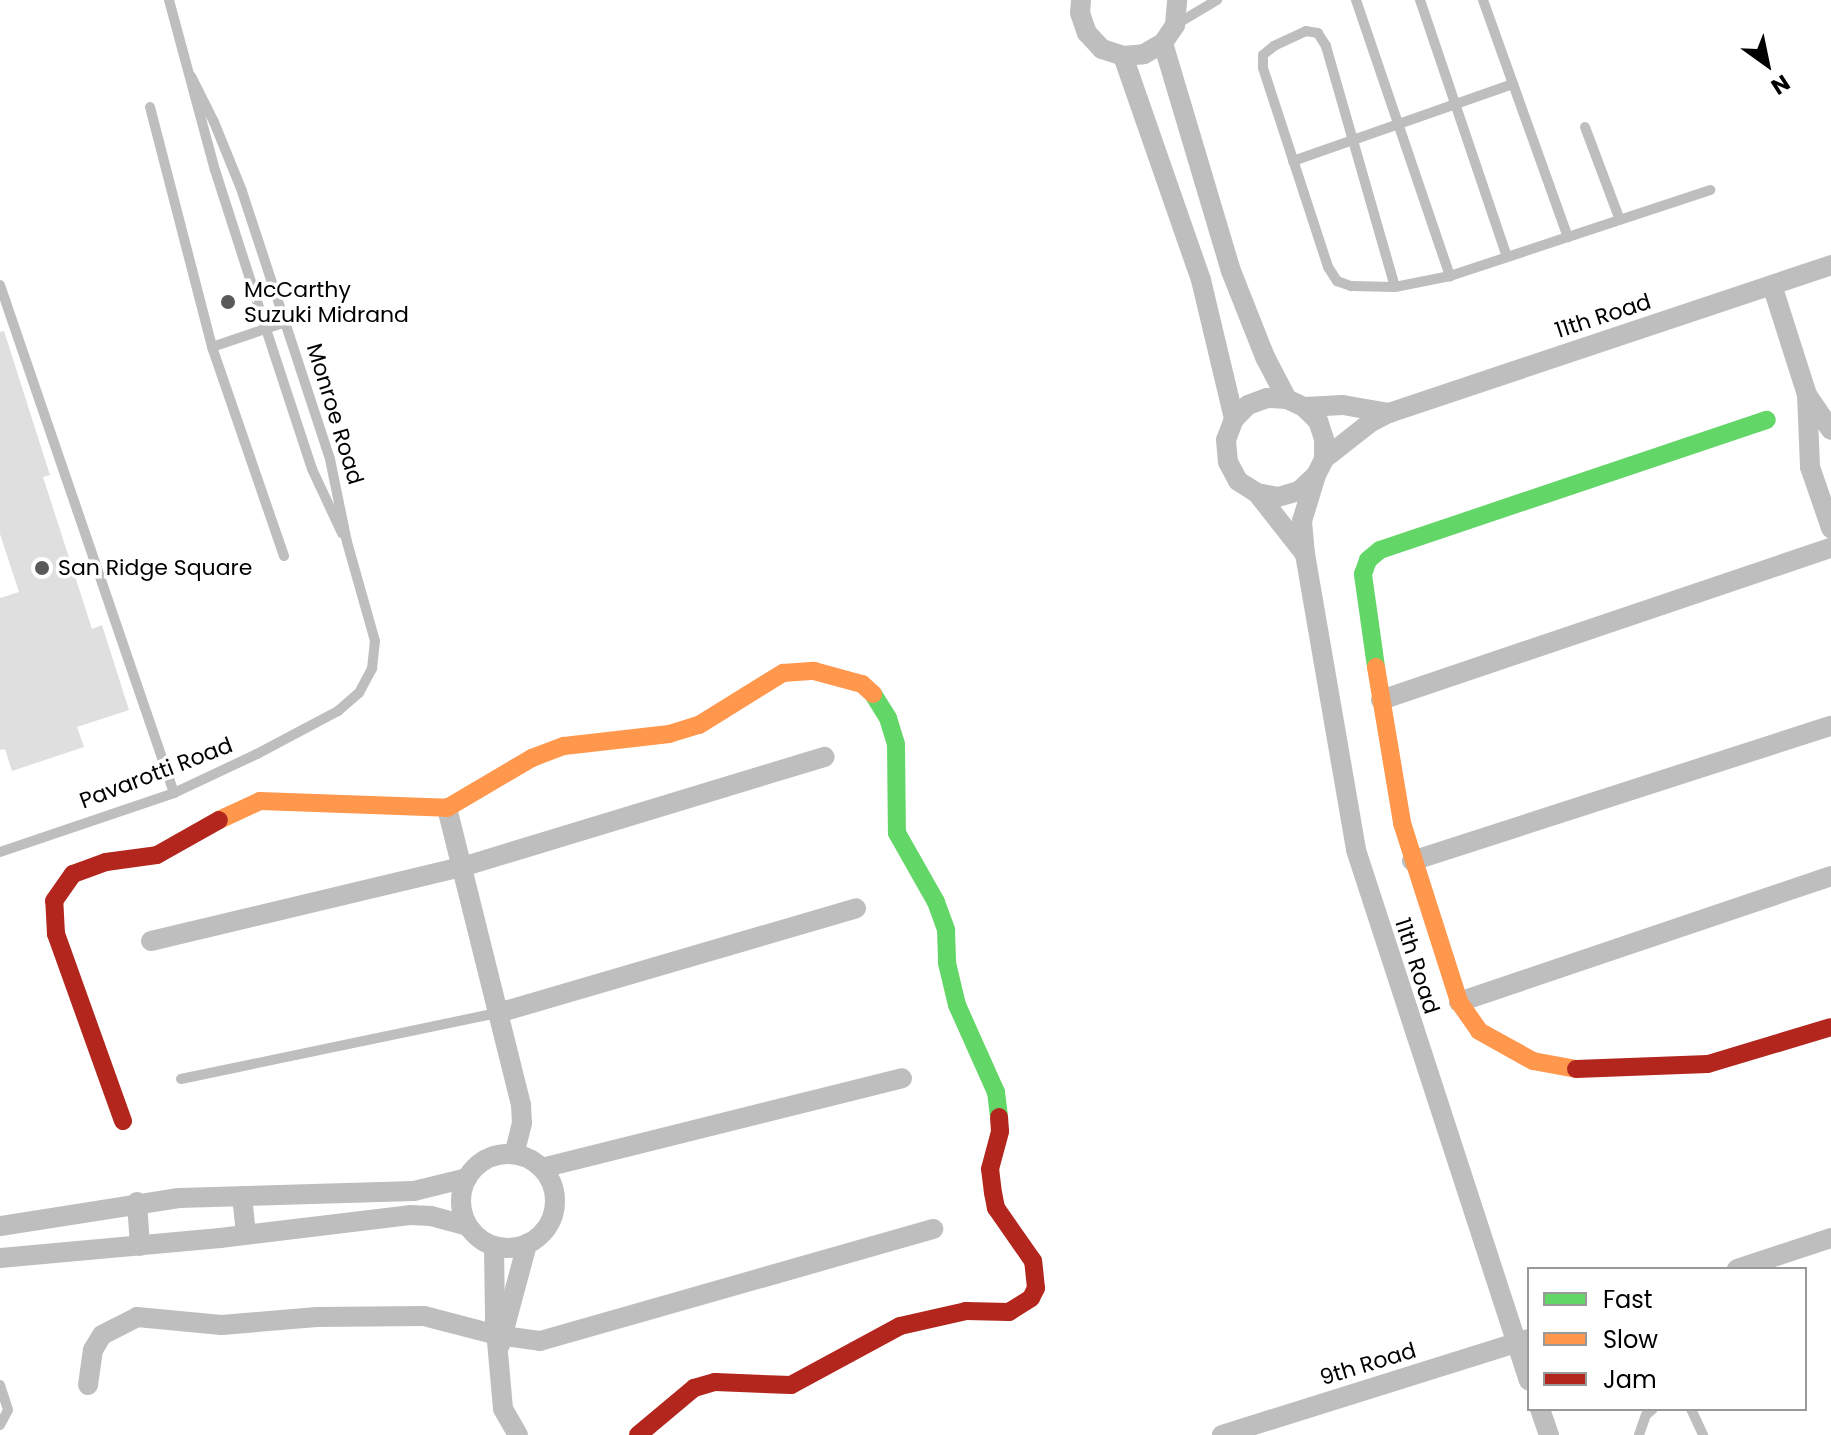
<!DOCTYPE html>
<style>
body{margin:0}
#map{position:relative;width:1831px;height:1435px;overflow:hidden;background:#fff;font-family:Poppins,sans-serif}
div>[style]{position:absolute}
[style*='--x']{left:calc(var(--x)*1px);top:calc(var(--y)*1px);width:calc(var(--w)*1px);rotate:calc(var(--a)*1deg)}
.building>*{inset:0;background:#dfdfdf}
.lane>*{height:10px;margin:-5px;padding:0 5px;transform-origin:5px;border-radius:5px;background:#bebebe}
.street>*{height:20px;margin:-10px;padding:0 10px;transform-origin:10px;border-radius:10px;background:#bebebe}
.street>.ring{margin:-10px;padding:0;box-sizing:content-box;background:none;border:20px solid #bebebe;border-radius:50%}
.fast>*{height:18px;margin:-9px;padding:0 9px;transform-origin:9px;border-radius:9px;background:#63d668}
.slow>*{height:18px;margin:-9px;padding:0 9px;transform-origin:9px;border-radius:9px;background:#ff974d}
.jam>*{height:18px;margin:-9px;padding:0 9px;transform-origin:9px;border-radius:9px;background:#b3261e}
.dots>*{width:22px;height:22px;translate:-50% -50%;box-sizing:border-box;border:4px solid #fff;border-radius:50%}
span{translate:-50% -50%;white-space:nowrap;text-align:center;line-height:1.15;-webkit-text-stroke:7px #fff;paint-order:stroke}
.poi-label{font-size:22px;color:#000}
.left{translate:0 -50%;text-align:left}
.street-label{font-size:22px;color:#000}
.legend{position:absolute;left:1527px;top:1267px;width:280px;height:144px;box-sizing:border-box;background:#fff;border:2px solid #999;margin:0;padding:10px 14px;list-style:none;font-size:24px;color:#000}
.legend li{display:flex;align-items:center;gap:16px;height:40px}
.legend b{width:40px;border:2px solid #999}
.north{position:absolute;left:1727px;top:24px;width:80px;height:80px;-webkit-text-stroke:6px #fff;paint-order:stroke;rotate:147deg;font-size:22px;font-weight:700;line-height:32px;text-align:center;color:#000}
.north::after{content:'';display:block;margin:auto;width:28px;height:36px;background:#000;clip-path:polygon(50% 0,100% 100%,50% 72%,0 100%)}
</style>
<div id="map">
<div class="building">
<i style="clip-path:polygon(4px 331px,50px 475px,43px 477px,92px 629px,102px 625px,129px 710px,77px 727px,84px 747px,12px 771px,5px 749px,0 750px,0 598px,19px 592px,0 534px,0 332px)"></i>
</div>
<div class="lane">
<i style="--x:169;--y:0;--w:176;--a:74.9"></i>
<i style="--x:215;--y:170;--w:167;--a:72.2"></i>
<i style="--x:266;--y:329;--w:147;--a:71.8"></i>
<i style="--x:312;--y:469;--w:71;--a:64.9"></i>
<i style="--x:1356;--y:0;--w:292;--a:71.2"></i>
<i style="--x:1420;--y:0;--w:271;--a:71.3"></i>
<i style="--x:1483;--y:0;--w:252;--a:70.3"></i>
<i style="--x:1568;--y:237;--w:150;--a:-18.3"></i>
<i style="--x:1175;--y:25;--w:49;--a:-30.8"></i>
<i style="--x:150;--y:107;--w:248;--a:75.5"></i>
<i style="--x:1585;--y:127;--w:99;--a:69.4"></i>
<i style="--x:1293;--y:161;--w:233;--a:-19.3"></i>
<i style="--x:0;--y:285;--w:537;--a:71.09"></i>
<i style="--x:1395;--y:287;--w:251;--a:-106"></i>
<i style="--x:1326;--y:46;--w:15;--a:-122"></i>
<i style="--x:1318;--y:33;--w:12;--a:-171"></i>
<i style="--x:1306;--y:31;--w:35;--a:155"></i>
<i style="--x:1274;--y:46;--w:14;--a:141"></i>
<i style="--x:1263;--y:55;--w:13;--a:90"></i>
<i style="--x:1263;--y:68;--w:209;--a:71.9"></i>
<i style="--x:1328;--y:267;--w:17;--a:57"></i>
<i style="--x:1337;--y:281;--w:15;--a:20"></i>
<i style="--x:1351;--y:286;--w:44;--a:1.3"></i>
<i style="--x:1395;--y:287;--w:56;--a:-11.3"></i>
<i style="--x:1450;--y:276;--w:124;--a:-18.3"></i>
<i style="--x:284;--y:556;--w:221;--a:-109"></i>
<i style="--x:212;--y:347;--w:78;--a:-18.7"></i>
<i style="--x:0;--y:852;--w:184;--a:-18.7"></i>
<i style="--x:174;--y:793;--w:92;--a:-25.2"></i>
<i style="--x:257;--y:754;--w:92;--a:-28"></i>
<i style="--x:338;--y:711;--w:28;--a:-41"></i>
<i style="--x:359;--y:693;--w:27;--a:-62"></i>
<i style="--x:372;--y:669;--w:28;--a:-84"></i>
<i style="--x:375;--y:641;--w:103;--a:-105.8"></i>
<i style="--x:347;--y:542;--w:85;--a:-101.6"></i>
<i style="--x:330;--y:459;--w:282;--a:-108.2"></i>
<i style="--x:242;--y:191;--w:74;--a:-112.1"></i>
<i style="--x:214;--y:122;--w:51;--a:-116.6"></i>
<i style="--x:181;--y:1079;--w:324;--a:-11.8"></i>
<i style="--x:0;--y:1385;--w:26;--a:72"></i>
<i style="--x:8;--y:1410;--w:17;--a:118"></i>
<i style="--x:1691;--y:1409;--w:29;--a:65"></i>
<i style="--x:1639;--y:1435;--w:21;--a:-71"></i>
<i style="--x:1646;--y:1415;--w:9;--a:-41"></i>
</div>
<div class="street">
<i style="--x:1081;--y:0;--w:13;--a:94"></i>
<i style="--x:1080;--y:13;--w:21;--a:71"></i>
<i style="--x:1087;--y:33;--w:22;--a:47"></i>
<i style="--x:1102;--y:49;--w:22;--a:18"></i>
<i style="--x:1123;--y:56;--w:21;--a:-5"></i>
<i style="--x:1144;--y:54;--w:22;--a:-30"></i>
<i style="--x:1163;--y:43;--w:22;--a:-56"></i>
<i style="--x:1175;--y:25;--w:25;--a:-85"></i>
<i style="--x:1163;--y:43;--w:238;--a:73.4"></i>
<i style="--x:1231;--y:271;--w:92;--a:68.4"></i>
<i style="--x:1265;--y:357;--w:47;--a:62.4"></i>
<i style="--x:1123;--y:56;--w:237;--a:70.8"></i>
<i style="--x:1201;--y:280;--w:143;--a:76.6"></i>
<i style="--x:1772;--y:285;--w:115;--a:72.3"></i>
<i style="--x:1807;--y:395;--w:72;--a:87.6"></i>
<i style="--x:1810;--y:467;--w:65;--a:71"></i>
<i style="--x:1807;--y:395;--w:42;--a:55.6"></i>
<i style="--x:1304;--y:407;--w:39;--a:-3"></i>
<i style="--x:1343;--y:405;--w:47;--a:9.9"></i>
<i style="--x:1324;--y:459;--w:20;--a:-90"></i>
<i style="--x:1324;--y:439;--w:19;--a:-108"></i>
<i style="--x:1318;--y:421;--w:20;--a:-135"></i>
<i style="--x:1304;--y:407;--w:19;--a:-155"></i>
<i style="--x:1287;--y:399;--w:20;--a:-177"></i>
<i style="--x:1267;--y:398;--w:20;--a:160"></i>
<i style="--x:1248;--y:405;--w:20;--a:135"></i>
<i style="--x:1234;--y:419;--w:22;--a:111"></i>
<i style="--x:1226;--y:440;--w:22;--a:85"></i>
<i style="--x:1228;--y:462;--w:21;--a:62"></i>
<i style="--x:1238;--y:481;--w:22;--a:32"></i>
<i style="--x:1257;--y:493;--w:21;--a:11"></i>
<i style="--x:1278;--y:497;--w:22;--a:-16"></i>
<i style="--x:1299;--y:491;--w:23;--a:-43"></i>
<i style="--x:1316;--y:475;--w:18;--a:-63"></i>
<i style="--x:1324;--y:459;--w:60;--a:-38.2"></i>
<i style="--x:1371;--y:422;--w:20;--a:-27"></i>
<i style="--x:1389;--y:413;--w:466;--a:-18.5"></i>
<i style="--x:1316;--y:475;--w:48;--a:106.9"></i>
<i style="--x:1302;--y:521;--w:33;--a:85"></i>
<i style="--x:1305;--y:554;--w:300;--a:80.2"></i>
<i style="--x:1356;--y:850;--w:558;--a:71.95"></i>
<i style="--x:1257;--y:493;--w:78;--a:51.8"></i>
<i style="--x:1381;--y:700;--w:475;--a:-18.7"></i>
<i style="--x:447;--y:808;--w:306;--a:76"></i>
<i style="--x:521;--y:1105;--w:18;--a:87"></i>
<i style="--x:522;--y:1123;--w:32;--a:104"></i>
<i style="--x:1412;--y:861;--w:440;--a:-17.9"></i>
<i style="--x:151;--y:941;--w:320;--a:-13.4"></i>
<i style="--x:462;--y:867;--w:379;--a:-16.9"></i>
<i style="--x:1459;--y:1002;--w:393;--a:-18.7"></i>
<i style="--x:498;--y:1013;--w:373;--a:-16.3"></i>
<i class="ring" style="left:461px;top:1154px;width:74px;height:74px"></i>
<i style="--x:542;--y:1168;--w:371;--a:-14"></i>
<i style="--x:242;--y:1196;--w:38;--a:84"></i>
<i style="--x:137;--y:1202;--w:44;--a:86.1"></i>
<i style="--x:0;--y:1226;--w:181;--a:-8.9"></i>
<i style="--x:179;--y:1198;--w:235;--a:-1.7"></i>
<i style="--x:414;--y:1191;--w:55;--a:-13.8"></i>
<i style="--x:494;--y:1246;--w:73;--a:89.2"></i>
<i style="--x:495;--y:1319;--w:90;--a:84.9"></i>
<i style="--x:503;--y:1409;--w:30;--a:60"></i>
<i style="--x:0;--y:1258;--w:221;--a:-5.2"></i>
<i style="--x:220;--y:1238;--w:191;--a:-6.9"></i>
<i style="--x:410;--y:1215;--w:21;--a:3"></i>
<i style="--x:431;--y:1216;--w:38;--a:15"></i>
<i style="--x:1737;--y:1269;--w:99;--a:-18.3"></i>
<i style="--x:500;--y:1345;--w:105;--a:-75"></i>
<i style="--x:88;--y:1385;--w:35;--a:-82"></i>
<i style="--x:93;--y:1350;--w:17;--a:-59"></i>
<i style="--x:102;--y:1335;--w:39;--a:-27"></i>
<i style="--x:137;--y:1317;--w:85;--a:5.4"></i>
<i style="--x:222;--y:1325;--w:95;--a:-4.8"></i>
<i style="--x:317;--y:1317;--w:107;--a:-0.5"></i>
<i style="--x:424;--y:1316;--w:75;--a:14.6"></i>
<i style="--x:497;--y:1335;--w:43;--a:7.9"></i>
<i style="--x:540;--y:1341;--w:409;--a:-15.9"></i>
<i style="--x:1540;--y:1409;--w:28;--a:71"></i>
<i style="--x:1222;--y:1435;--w:322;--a:-17.4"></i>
</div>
<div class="fast">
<i style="--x:1376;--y:667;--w:94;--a:-98"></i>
<i style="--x:1363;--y:574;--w:15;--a:-70"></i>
<i style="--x:1368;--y:560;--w:16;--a:-40"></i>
<i style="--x:1380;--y:550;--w:408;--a:-18.6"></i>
<i style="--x:873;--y:694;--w:28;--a:58"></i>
<i style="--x:888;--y:718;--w:27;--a:73"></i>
<i style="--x:896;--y:744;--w:89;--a:89.4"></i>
<i style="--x:897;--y:833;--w:79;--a:60.5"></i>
<i style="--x:936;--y:902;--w:30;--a:70"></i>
<i style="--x:946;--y:930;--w:33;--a:88"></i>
<i style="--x:947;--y:963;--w:43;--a:76.6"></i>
<i style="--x:957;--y:1005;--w:95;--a:65.9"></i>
<i style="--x:996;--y:1092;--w:25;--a:83"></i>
</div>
<div class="slow">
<i style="--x:1376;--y:667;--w:158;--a:80.5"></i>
<i style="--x:1402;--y:823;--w:188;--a:72.3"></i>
<i style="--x:1459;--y:1002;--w:35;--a:55"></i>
<i style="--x:1479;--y:1031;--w:62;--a:29.1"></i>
<i style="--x:1533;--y:1061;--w:44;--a:10.5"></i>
<i style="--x:219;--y:820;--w:45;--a:-24.9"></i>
<i style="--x:260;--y:801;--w:187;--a:2.1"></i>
<i style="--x:447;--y:808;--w:99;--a:-30.5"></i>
<i style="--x:532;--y:758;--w:34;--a:-21"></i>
<i style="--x:564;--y:746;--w:106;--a:-6.5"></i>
<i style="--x:669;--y:734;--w:31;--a:-17"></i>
<i style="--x:699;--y:725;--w:99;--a:-31.8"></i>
<i style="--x:783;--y:673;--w:31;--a:-4"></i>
<i style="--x:814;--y:671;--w:50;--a:15.2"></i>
<i style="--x:862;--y:684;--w:15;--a:42"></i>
</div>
<div class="jam">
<i style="--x:1576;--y:1069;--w:132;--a:-2.2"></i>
<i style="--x:1708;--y:1064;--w:128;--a:-16.7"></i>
<i style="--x:123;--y:1121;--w:199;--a:-109.7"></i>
<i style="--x:56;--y:934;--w:33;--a:-93"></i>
<i style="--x:54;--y:901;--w:33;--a:-55"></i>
<i style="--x:73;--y:874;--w:35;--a:-20"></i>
<i style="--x:106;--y:862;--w:51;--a:-7.8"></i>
<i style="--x:157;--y:855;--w:71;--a:-29.4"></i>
<i style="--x:638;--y:1435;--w:73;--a:-40"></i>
<i style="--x:694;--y:1388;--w:22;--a:-16"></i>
<i style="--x:715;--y:1382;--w:76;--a:2.3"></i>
<i style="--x:791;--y:1385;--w:124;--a:-28.4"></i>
<i style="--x:900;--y:1326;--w:68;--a:-12.8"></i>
<i style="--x:966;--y:1311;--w:43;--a:1.3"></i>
<i style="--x:1009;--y:1312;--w:26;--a:-32"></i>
<i style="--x:1031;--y:1298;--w:11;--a:-63"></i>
<i style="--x:1036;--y:1288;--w:27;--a:-96"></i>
<i style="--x:1033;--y:1261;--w:65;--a:-124.9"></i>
<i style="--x:996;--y:1208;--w:15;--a:-101"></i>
<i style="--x:993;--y:1193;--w:24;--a:-97"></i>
<i style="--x:990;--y:1169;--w:39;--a:-75"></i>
<i style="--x:1000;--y:1131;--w:14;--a:-94"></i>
</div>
<div class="dots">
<i style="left:228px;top:302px;background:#595959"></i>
<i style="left:42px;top:568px;background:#595959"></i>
</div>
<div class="poi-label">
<span class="left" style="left:244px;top:302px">McCarthy<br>Suzuki Midrand</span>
<span class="left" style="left:58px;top:568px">San Ridge Square</span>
</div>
<div class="street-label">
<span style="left:1603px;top:316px;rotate:-18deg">11th Road</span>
<span style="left:335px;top:414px;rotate:73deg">Monroe Road</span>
<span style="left:156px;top:773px;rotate:-21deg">Pavarotti Road</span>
<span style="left:1417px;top:966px;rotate:72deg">11th Road</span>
<span style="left:1368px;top:1364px;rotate:-17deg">9th Road</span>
</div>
<ul class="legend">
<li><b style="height:10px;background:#63d668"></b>Fast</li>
<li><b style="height:10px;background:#ff974d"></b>Slow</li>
<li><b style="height:10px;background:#b3261e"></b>Jam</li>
</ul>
<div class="north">N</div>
</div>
